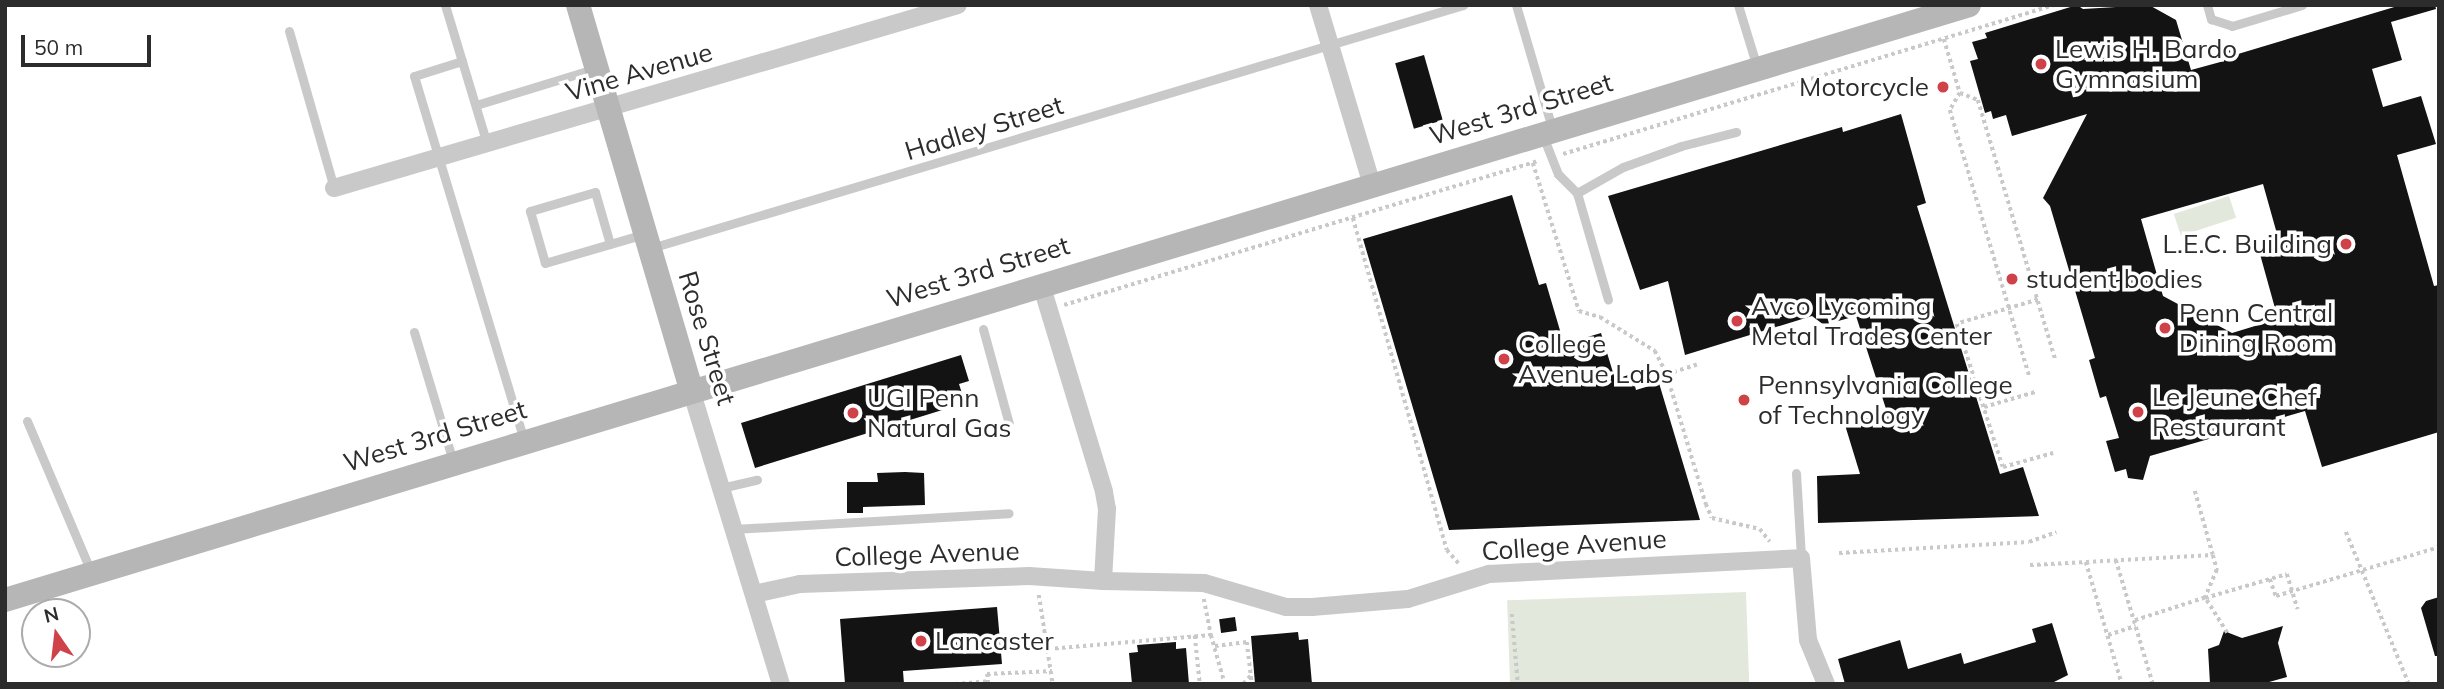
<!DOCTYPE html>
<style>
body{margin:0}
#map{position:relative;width:2444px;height:689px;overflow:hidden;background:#fff;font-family:Mulish,sans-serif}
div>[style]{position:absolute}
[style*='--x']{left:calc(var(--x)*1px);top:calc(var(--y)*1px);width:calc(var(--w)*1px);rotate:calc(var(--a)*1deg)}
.green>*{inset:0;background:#e2e8db;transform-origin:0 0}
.building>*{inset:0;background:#131313;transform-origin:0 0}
.path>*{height:3.5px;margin-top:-1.75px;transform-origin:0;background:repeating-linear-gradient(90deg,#c9c9c9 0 3.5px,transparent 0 7px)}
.lane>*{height:9px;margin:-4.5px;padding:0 4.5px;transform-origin:4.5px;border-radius:4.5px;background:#c9c9c9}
.street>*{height:18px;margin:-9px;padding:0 9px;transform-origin:9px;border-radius:9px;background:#c9c9c9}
.secondary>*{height:24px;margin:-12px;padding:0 12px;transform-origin:12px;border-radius:12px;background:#b6b6b6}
.dots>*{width:19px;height:19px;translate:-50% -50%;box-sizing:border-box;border:4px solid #fff;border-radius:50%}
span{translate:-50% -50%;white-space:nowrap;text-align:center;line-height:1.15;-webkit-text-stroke:7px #fff;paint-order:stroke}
.poi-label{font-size:26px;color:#2c2c2c}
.left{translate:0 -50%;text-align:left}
.right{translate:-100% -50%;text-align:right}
.street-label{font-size:26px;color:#2c2c2c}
.frame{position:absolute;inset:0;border:7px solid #2c2c2c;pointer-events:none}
.north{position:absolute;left:21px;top:598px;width:70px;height:70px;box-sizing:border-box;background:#fff;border:2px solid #ababab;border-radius:50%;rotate:346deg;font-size:19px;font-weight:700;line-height:28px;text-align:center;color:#2c2c2c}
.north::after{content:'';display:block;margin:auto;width:24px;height:32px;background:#d0424a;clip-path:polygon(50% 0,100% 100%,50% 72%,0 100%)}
.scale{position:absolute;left:21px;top:35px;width:130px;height:32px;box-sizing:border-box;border:4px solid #2c2c2c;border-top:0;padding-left:9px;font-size:21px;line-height:24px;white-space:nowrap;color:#2c2c2c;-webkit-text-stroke:5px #fff;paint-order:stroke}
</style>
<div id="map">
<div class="green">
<i style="left:2229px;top:196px;width:23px;height:58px;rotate:72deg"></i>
<i style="left:1746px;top:592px;width:92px;height:239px;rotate:88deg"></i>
</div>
<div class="building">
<i style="clip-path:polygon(evenodd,2077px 5px,2083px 9px,2149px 5px,2176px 20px,2191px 70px,2224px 61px,2222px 52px,2237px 48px,2238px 54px,2401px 5px,2435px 5px,2436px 9px,2391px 22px,2402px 60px,2372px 69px,2383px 107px,2421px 96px,2436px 144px,2397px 155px,2434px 286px,2439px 285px,2439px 432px,2322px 467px,2305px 411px,2150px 456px,2143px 480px,2128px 478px,2126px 469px,2115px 472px,2106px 441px,2119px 438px,2106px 396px,2100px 398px,2089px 360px,2095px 358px,2050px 206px,2043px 198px,2087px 114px,2012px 136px,2006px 115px,1993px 119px,1991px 111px,1985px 113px,1970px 61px,1978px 59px,1972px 42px,1987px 38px,1985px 33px,2077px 5px,2263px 184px,2279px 241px,2258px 247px,2278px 319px,2232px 333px,2163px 296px,2141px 219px,2263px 184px)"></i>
<i style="left:1424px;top:55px;width:68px;height:30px;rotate:74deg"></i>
<i style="clip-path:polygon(1901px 114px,1926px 203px,1917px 206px,2000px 474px,2023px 467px,2039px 516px,1818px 523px,1817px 476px,1860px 474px,1845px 425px,1887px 412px,1856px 316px,1824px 325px,1812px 316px,1685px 355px,1668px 281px,1640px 290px,1608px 196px,1842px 127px,1843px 132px)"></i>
<i style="clip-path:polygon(1512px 195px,1539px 285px,1546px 283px,1564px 344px,1601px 333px,1615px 379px,1632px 374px,1636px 390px,1659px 383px,1700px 520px,1449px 530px,1363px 239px)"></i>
<i style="clip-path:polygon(961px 355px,969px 381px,959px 384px,965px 403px,755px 468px,741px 423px)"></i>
<i style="clip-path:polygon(905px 472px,924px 473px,925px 505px,863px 507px,863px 513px,847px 513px,847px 482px,878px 482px,877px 473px)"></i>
<i style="clip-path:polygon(2439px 597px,2439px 656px,2435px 656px,2421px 608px,2426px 601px)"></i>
<i style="clip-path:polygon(997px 607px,1002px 664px,903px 671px,904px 684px,845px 684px,840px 619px)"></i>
<i style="left:1235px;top:617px;width:14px;height:16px;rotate:82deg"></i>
<i style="clip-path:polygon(2052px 623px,2068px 675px,2050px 684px,1845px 684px,1838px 659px,1900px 640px,1908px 669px,1961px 653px,1964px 664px,2036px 642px,2032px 629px)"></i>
<i style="clip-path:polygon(2283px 626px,2278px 643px,2287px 677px,2262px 684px,2210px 684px,2208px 649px,2219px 645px,2224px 631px,2242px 638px)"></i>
<i style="clip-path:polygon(1298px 632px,1299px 640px,1308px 639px,1312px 684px,1255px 684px,1251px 636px)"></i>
<i style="clip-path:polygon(1176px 642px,1176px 649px,1186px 648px,1189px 684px,1132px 684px,1129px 653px,1138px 652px,1137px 645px)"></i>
</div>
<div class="path">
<i style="--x:1944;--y:39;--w:56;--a:73.5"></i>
<i style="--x:1960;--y:93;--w:20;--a:120"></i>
<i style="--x:1950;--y:110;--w:277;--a:73.4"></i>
<i style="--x:1960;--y:93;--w:19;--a:21"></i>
<i style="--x:1978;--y:100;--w:272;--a:73.4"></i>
<i style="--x:1563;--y:154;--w:513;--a:-16.88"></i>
<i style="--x:1533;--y:163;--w:155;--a:72.7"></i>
<i style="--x:1579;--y:311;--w:22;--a:16"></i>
<i style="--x:1600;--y:317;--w:65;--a:31.7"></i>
<i style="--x:1655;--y:351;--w:27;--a:63"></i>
<i style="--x:1353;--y:218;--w:345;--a:74.2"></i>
<i style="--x:1447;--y:550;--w:20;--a:49"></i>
<i style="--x:2038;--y:300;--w:84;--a:163.5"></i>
<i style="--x:1957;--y:324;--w:150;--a:72.2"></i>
<i style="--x:2003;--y:467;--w:52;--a:-15.6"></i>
<i style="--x:1064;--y:305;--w:496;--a:-16.9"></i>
<i style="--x:1697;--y:365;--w:32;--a:162"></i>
<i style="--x:1667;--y:375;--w:135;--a:73.2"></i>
<i style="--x:1706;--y:504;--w:15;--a:67"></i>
<i style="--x:1712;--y:518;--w:49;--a:12.9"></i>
<i style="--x:1760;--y:529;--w:16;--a:52"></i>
<i style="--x:1984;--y:407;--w:53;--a:-16.4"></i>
<i style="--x:2195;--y:491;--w:66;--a:74.3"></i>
<i style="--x:2346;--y:532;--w:165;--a:67.5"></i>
<i style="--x:1839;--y:553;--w:190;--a:-3.3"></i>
<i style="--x:2029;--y:542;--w:29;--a:-20"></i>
<i style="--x:2116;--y:560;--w:129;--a:73.4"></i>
<i style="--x:2086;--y:562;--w:127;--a:73.6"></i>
<i style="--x:2030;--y:565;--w:183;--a:-3.1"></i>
<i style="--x:2213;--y:555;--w:16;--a:75"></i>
<i style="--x:2217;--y:570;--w:30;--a:113"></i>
<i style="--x:2205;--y:598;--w:75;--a:162.1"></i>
<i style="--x:2270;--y:579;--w:18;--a:71"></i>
<i style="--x:2276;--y:596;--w:170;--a:-16.7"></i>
<i style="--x:1039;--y:595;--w:90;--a:81.1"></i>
<i style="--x:1204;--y:599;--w:37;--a:79"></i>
<i style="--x:1512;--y:614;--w:70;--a:85.1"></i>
<i style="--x:2227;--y:633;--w:41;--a:-122.2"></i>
<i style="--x:2205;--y:598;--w:85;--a:-16.3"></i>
<i style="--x:2287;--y:574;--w:37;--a:73"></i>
<i style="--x:2108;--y:635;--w:29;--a:-18"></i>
<i style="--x:1195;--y:636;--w:48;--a:84.1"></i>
<i style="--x:1215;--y:646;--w:32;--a:-7"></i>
<i style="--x:1247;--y:642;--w:42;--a:83.2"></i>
<i style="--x:1048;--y:649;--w:164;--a:-4.9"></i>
<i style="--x:1211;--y:635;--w:51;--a:74.1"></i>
<i style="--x:955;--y:684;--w:33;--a:-5"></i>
<i style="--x:988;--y:684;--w:10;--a:-96"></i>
<i style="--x:987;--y:674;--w:65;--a:-2.6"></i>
<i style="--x:1243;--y:684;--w:12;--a:-48"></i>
</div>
<div class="lane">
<i style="--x:445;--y:5;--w:145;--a:73.2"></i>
<i style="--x:1516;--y:5;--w:128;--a:73.7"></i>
<i style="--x:1738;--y:5;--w:65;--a:73"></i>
<i style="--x:2207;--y:5;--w:15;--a:74"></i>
<i style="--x:2211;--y:19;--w:22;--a:18"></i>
<i style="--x:2232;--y:26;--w:73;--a:-16.7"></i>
<i style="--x:289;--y:31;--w:163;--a:74"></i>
<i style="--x:462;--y:61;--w:50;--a:162.6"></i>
<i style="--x:414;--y:76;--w:380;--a:73.2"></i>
<i style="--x:476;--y:105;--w:123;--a:-17"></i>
<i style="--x:1543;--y:136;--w:41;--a:68.5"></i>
<i style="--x:1558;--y:174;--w:27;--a:45"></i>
<i style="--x:1577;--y:193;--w:111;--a:73.8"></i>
<i style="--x:1577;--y:193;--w:53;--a:-29.5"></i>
<i style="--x:1623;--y:167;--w:62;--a:-19.9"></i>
<i style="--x:1681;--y:146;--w:57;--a:-14.3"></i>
<i style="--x:610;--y:244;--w:54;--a:-106.1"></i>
<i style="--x:595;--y:192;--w:68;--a:163.7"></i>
<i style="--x:530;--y:211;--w:54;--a:73.9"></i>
<i style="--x:545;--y:263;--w:103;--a:-16.3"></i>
<i style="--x:651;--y:248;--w:848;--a:-16.66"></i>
<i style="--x:983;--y:329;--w:98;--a:74.7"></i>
<i style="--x:414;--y:332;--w:135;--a:73.2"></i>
<i style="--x:27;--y:421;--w:164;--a:67"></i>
<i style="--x:1796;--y:473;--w:85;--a:86.6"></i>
<i style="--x:721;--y:488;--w:37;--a:-13"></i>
<i style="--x:734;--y:529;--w:275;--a:-3.3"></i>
</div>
<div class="street">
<i style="--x:1318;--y:5;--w:188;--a:73.3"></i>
<i style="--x:334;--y:188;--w:650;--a:-16.34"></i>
<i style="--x:1041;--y:284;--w:217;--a:73.1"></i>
<i style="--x:1104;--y:492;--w:17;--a:80"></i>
<i style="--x:1107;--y:509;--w:72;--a:93.2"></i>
<i style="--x:1103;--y:581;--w:101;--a:1.1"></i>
<i style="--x:1204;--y:583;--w:85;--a:16.3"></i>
<i style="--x:1286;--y:607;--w:26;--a:0"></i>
<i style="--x:1312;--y:607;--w:96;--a:-4.8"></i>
<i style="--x:1408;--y:599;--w:85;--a:-17.2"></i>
<i style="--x:1489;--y:574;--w:312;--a:-2.9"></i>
<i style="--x:1801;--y:558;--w:82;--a:85.1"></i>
<i style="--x:1808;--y:640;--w:48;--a:67.8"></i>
<i style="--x:691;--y:390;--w:307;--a:73"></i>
<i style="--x:754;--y:594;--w:47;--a:-12.3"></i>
<i style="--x:800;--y:584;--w:229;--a:-2"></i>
<i style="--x:1029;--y:576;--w:74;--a:3.9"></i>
</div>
<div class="secondary">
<i style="--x:578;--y:5;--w:401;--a:73.6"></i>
<i style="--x:5;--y:600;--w:2052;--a:-16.85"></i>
</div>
<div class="dots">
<i style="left:2041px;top:64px;background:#d0424a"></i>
<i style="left:1943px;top:87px;background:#d0424a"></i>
<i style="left:2346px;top:244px;background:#d0424a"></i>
<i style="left:2012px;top:279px;background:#d0424a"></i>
<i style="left:1737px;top:321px;background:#d0424a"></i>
<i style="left:2165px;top:328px;background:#d0424a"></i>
<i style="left:1504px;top:359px;background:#d0424a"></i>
<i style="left:1744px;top:400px;background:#d0424a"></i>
<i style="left:2138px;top:412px;background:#d0424a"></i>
<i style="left:853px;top:413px;background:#d0424a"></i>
<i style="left:921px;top:641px;background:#d0424a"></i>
</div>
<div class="poi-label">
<span class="left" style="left:2055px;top:64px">Lewis H. Bardo<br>Gymnasium</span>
<span class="right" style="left:1929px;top:87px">Motorcycle</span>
<span class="right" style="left:2332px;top:244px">L.E.C. Building</span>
<span class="left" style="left:2026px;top:279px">student bodies</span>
<span class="left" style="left:1751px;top:321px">Avco Lycoming<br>Metal Trades Center</span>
<span class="left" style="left:2179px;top:328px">Penn Central<br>Dining Room</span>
<span class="left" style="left:1518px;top:359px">College<br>Avenue Labs</span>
<span class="left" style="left:1758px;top:400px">Pennsylvania College<br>of Technology</span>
<span class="left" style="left:2152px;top:412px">Le Jeune Chef<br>Restaurant</span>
<span class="left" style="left:867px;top:413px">UGI Penn<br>Natural Gas</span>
<span class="left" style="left:935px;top:641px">Lancaster</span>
</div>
<div class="street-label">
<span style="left:639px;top:72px;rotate:-16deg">Vine Avenue</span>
<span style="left:1521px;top:109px;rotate:-17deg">West 3rd Street</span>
<span style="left:984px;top:128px;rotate:-17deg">Hadley Street</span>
<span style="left:978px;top:272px;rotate:-17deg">West 3rd Street</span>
<span style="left:707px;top:338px;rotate:73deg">Rose Street</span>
<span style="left:435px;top:436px;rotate:-17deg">West 3rd Street</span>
<span style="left:1574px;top:545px;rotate:-4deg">College Avenue</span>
<span style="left:927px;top:554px;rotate:-2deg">College Avenue</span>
</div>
<div class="frame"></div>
<div class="north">N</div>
<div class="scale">50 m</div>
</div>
